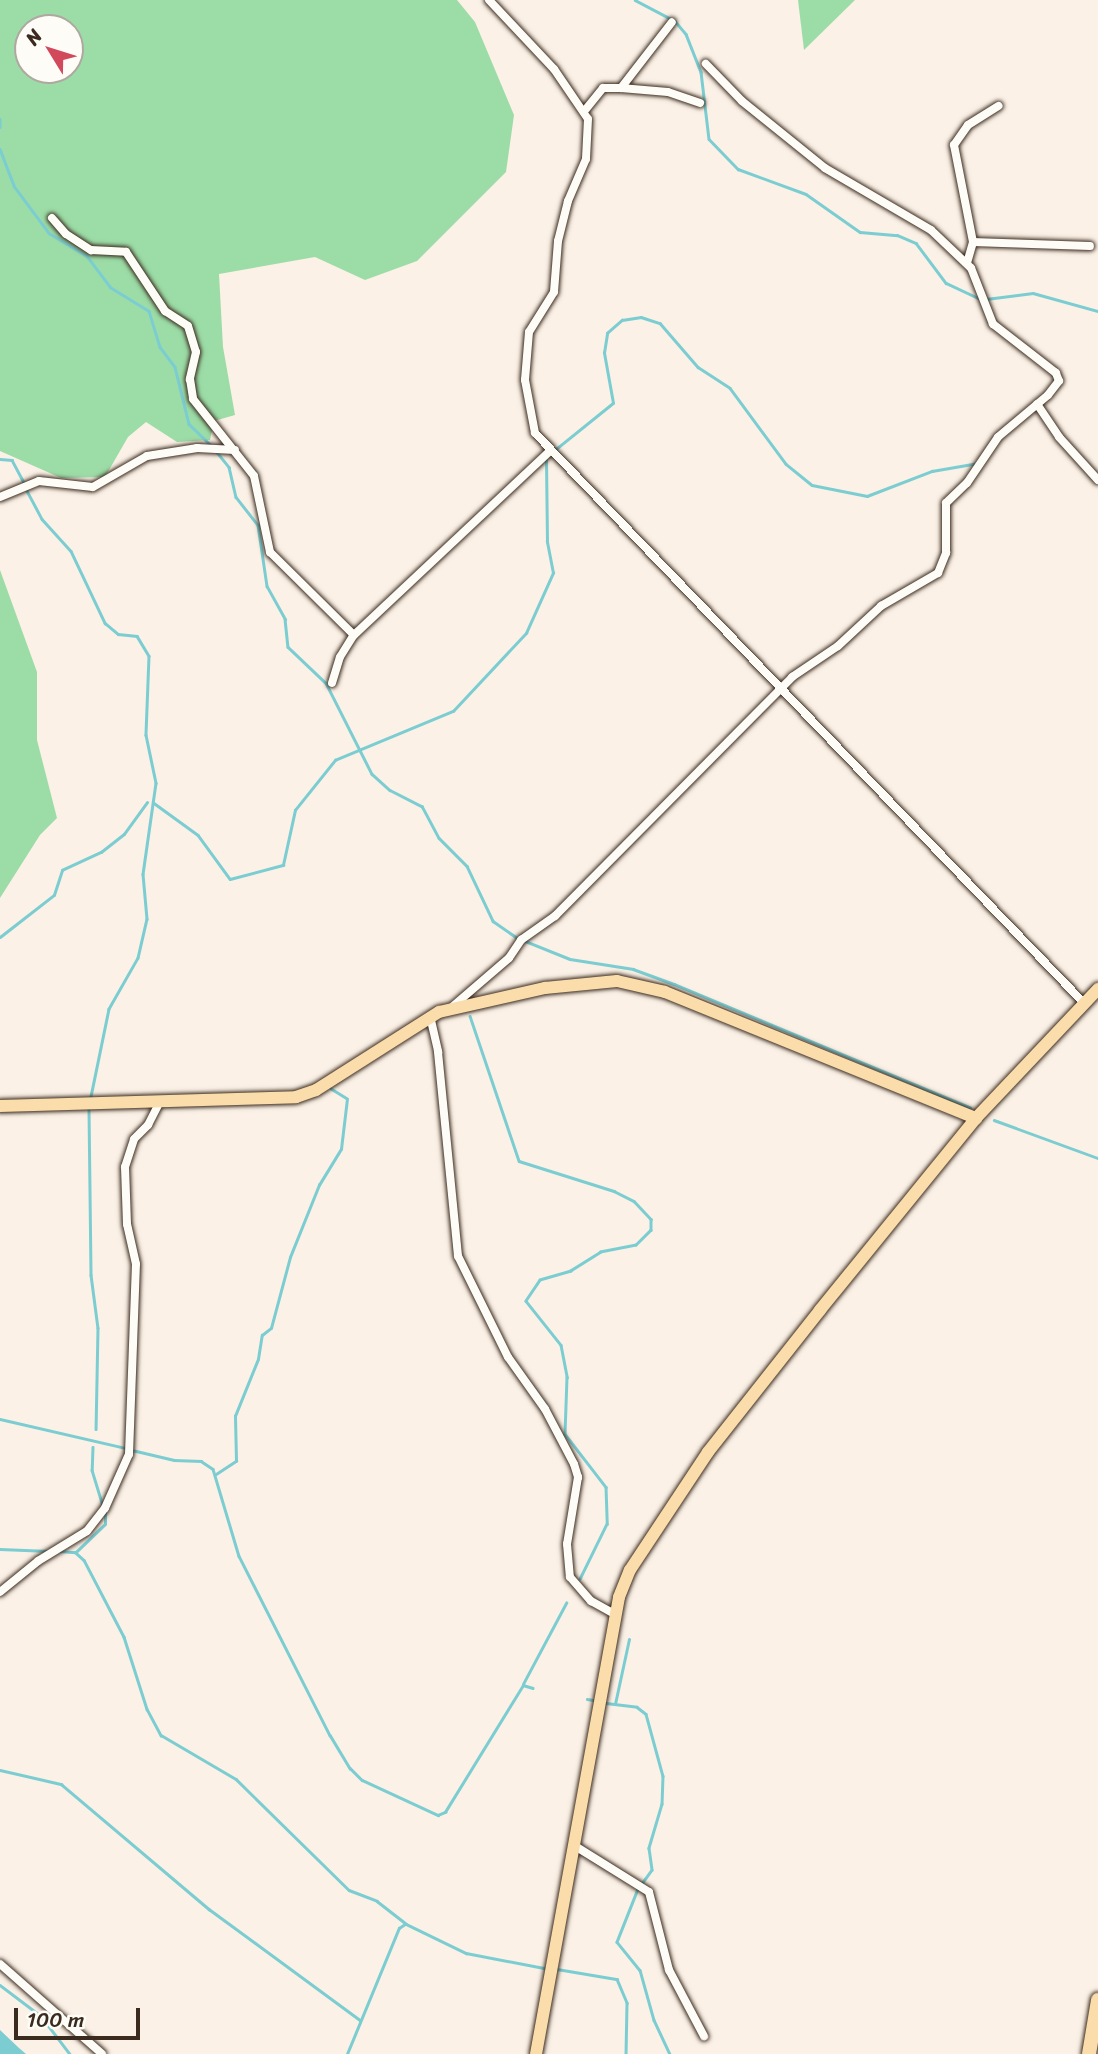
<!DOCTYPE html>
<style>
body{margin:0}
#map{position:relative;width:1098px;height:2054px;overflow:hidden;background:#fbf1e6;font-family:Sriracha,sans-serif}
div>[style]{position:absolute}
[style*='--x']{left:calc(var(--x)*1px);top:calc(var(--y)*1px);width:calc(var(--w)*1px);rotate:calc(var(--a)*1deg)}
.green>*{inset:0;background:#9cdda7}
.water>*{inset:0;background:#7bcdd2}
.stream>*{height:2.5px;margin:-1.25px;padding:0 1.25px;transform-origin:1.25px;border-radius:1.25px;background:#7bcdd2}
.roads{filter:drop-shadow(0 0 2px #3b2a1e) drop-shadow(0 0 2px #3b2a1e)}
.street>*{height:8px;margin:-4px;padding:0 4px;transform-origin:4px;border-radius:4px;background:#fdfcf7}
.primary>*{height:12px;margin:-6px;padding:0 6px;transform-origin:6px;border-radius:6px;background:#faddab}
.highway>*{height:14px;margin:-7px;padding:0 7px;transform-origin:7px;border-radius:7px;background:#faddab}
span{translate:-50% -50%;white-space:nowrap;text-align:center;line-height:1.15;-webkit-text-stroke:7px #fdfcf7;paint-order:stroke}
.north{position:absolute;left:14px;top:14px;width:70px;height:70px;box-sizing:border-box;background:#fdfcf7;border:2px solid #afa8a0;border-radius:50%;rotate:308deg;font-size:19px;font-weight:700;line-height:28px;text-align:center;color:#3b2a1e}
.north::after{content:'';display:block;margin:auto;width:24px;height:32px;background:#d1495b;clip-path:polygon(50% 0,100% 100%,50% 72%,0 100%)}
.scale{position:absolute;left:14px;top:2008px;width:126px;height:32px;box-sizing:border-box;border:4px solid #3b2a1e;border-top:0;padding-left:9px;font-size:21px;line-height:24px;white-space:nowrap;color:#3b2a1e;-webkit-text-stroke:5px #fdfcf7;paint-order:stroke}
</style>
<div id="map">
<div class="green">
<i style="clip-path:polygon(evenodd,0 0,457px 0,475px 22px,514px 115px,506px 172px,417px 261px,365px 280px,315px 257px,219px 274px,223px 347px,235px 415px,214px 421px,210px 440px,177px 442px,146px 422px,128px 437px,105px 477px,61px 478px,0 451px,0 0,28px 28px,70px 28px,70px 70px,28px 70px,28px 28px)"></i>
<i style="clip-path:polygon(798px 0,855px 0,804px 50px)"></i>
<i style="clip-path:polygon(0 570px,37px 672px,37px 740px,57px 818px,40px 835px,0 898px)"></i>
</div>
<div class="water">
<i style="clip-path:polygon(0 2030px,19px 2048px,26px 2054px,0 2054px)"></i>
</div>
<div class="stream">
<i style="--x:635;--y:0;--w:45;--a:27.7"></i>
<i style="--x:675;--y:21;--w:17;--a:50"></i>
<i style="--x:686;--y:34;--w:41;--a:68.5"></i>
<i style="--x:701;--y:72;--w:67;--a:83.2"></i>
<i style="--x:709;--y:139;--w:42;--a:46"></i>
<i style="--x:738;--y:169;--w:72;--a:20.2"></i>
<i style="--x:806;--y:194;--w:66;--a:35.1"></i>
<i style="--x:860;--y:232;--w:37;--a:5"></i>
<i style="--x:897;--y:235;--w:21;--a:23"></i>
<i style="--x:916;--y:243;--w:50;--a:53.1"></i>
<i style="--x:946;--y:283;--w:38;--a:25"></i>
<i style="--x:0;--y:119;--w:8;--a:90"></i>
<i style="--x:0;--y:149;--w:40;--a:69"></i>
<i style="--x:14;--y:186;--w:59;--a:53.3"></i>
<i style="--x:49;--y:233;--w:44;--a:31.2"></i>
<i style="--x:87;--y:256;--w:39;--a:53"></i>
<i style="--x:110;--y:287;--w:46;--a:31.6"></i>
<i style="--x:149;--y:311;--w:38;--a:73"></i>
<i style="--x:160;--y:347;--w:25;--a:53"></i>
<i style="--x:175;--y:367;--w:59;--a:76.2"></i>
<i style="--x:189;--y:424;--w:32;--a:44"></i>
<i style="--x:986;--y:299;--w:47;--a:-7.3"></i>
<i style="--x:1033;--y:293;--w:67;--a:15.5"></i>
<i style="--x:556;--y:449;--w:73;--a:-38.9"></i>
<i style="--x:613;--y:403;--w:51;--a:-100.2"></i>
<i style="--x:604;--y:353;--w:20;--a:-81"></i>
<i style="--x:607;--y:333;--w:20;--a:-41"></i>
<i style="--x:622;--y:320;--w:19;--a:-9"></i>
<i style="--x:641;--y:317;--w:20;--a:18"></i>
<i style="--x:660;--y:323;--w:58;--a:49.2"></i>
<i style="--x:698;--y:367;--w:38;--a:33"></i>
<i style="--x:730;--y:388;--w:94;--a:53.6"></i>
<i style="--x:786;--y:464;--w:33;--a:39"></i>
<i style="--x:812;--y:485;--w:56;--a:11.3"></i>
<i style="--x:867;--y:496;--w:70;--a:-21"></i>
<i style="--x:932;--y:471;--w:42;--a:-9.7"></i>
<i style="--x:216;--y:451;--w:21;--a:51"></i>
<i style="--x:229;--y:467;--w:31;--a:77"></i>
<i style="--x:236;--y:497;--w:36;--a:52"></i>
<i style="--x:258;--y:525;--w:62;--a:81.6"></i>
<i style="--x:267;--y:586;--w:38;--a:61"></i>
<i style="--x:285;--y:619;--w:28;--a:84"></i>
<i style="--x:288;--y:647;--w:52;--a:43.5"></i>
<i style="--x:326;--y:683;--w:102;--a:63.2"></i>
<i style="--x:372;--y:774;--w:24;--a:42"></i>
<i style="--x:390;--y:790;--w:36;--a:27"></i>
<i style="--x:422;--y:806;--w:36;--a:62"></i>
<i style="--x:439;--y:838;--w:40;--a:45"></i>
<i style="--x:467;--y:866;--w:61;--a:64.7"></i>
<i style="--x:493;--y:921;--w:32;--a:35"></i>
<i style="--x:0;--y:459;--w:12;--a:5"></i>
<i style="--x:12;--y:460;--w:24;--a:62"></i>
<i style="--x:25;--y:487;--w:36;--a:62"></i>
<i style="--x:42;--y:519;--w:43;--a:47.8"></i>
<i style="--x:71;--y:551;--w:80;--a:64.7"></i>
<i style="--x:105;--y:623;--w:17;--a:40"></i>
<i style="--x:118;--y:634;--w:19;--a:6"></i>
<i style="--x:137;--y:636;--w:23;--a:59"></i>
<i style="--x:149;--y:656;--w:79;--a:92.2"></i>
<i style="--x:146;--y:735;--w:49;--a:78.2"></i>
<i style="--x:156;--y:783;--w:92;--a:98.1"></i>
<i style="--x:143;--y:874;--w:45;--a:84.9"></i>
<i style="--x:147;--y:919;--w:40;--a:103"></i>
<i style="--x:138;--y:958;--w:59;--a:119.6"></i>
<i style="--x:109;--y:1009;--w:90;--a:101.6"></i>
<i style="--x:154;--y:803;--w:54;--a:36"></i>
<i style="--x:198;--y:835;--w:54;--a:54"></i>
<i style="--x:230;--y:879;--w:55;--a:-14.8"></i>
<i style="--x:283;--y:865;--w:56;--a:-77.7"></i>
<i style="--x:295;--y:810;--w:64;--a:-51.3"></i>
<i style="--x:335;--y:760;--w:128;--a:-22.6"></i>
<i style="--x:453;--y:711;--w:107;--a:-46.9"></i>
<i style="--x:526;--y:633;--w:66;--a:-65.8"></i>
<i style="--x:553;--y:573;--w:32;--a:-101"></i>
<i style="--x:547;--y:542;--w:82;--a:-90.7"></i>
<i style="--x:0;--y:937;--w:68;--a:-37.9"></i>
<i style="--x:54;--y:895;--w:26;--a:-72"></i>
<i style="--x:62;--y:870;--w:43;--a:-24.8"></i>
<i style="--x:101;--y:852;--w:29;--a:-38"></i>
<i style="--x:124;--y:834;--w:39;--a:-54"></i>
<i style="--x:525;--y:941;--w:48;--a:21.8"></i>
<i style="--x:570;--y:959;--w:64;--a:9"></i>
<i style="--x:633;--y:969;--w:44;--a:20.1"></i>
<i style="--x:674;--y:984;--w:321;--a:22.6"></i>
<i style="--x:470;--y:1016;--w:153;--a:71.3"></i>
<i style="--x:519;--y:1161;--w:100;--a:17.5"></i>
<i style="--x:614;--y:1191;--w:22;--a:27"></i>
<i style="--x:634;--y:1201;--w:25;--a:47"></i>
<i style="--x:651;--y:1219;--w:11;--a:90"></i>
<i style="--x:651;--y:1230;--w:21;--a:135"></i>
<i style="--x:636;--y:1245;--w:36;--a:169"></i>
<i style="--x:601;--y:1252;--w:36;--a:148"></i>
<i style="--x:571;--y:1271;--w:32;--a:164"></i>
<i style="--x:540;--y:1280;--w:25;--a:124"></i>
<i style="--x:526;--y:1301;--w:56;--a:51.5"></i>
<i style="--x:561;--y:1345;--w:33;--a:79"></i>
<i style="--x:567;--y:1377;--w:57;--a:92"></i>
<i style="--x:565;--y:1434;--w:67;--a:52.3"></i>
<i style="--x:606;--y:1487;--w:37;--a:88"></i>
<i style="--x:607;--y:1524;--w:61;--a:116.1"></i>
<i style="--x:89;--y:1109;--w:166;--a:89.3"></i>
<i style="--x:91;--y:1275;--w:53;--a:82.5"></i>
<i style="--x:98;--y:1328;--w:101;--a:91.1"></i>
<i style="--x:994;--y:1120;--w:111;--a:20.1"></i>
<i style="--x:0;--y:1419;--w:129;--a:13"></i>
<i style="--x:93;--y:1447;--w:23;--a:92"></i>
<i style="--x:92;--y:1470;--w:37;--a:73"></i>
<i style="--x:132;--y:1450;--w:43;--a:13.4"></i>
<i style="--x:174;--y:1460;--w:27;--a:2"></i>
<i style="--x:201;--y:1461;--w:14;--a:34"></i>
<i style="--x:213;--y:1469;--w:91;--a:73.4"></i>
<i style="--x:239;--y:1556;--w:201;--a:63.1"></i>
<i style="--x:330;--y:1735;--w:39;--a:59"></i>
<i style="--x:350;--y:1768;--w:17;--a:45"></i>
<i style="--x:362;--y:1780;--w:84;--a:24.7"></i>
<i style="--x:438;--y:1815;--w:8;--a:-23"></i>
<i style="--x:445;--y:1812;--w:149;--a:-58.4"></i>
<i style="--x:523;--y:1685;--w:10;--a:17"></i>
<i style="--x:216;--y:1474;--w:24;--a:-33"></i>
<i style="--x:236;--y:1461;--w:45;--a:-91.3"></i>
<i style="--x:235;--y:1416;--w:61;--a:-68"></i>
<i style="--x:258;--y:1359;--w:24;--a:-81"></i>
<i style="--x:262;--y:1335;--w:11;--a:-38"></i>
<i style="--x:271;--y:1328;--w:73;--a:-75"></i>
<i style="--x:290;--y:1257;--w:78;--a:-68.1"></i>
<i style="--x:319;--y:1185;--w:42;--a:-58.6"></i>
<i style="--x:341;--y:1149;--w:50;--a:-83.2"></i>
<i style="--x:347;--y:1099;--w:19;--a:-148"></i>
<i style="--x:0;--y:1549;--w:49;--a:2.3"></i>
<i style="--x:59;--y:1551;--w:16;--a:4"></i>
<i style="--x:75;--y:1552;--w:12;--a:42"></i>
<i style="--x:84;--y:1560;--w:87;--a:62.5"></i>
<i style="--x:124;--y:1637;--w:76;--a:72.3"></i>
<i style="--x:147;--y:1709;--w:30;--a:62"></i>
<i style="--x:161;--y:1735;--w:87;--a:30.4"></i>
<i style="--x:236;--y:1779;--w:158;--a:44.5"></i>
<i style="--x:349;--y:1890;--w:30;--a:21"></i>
<i style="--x:377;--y:1901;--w:37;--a:38"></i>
<i style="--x:406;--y:1924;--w:67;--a:25.8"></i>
<i style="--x:466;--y:1953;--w:79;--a:10.9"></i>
<i style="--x:76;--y:1552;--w:40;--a:-44"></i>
<i style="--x:105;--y:1524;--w:13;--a:-90"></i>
<i style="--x:523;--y:1684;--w:92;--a:-62"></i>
<i style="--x:587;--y:1699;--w:6;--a:9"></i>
<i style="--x:606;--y:1703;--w:31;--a:7"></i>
<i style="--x:637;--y:1707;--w:11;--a:38"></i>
<i style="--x:646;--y:1714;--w:64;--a:74.7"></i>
<i style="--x:663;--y:1776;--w:28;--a:92"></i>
<i style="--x:662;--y:1804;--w:46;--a:106.5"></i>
<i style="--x:649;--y:1848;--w:22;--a:82"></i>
<i style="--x:652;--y:1870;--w:17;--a:126"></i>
<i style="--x:615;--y:1704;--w:66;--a:-77.8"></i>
<i style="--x:0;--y:1770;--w:63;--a:12.9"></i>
<i style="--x:61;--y:1784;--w:194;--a:40.2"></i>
<i style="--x:209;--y:1909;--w:187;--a:36.3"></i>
<i style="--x:638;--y:1889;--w:57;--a:111.6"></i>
<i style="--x:617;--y:1942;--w:36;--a:51"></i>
<i style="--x:640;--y:1970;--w:52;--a:74.4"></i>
<i style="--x:654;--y:2020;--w:38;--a:65"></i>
<i style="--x:557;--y:1969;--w:61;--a:9.5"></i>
<i style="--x:617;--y:1979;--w:26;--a:67"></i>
<i style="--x:627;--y:2003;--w:51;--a:91.1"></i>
<i style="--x:0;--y:1985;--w:51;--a:37.1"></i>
<i style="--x:41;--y:2016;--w:48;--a:52.7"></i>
<i style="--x:347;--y:2054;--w:136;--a:-67.6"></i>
<i style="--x:399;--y:1928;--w:7;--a:-34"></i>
</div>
<div class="roads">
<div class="street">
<i style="--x:489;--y:0;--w:95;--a:46.7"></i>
<i style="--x:554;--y:69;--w:60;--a:55.8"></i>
<i style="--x:588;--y:119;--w:40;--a:92.9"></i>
<i style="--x:586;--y:159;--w:46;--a:113.2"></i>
<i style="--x:568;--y:201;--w:41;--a:104"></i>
<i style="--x:558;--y:241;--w:51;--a:94.5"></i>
<i style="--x:554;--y:292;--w:47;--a:122"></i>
<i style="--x:529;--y:332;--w:48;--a:94.8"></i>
<i style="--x:525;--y:380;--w:54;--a:79.3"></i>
<i style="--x:535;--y:433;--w:791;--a:46.08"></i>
<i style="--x:621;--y:88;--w:47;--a:4.9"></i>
<i style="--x:668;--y:92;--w:34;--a:19"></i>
<i style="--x:586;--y:109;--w:27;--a:-51"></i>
<i style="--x:603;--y:88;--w:18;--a:0"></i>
<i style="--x:621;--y:88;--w:83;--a:-52.3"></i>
<i style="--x:52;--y:218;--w:21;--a:49"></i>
<i style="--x:66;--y:234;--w:30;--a:33"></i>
<i style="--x:91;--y:250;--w:35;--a:3"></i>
<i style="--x:126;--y:252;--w:71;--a:56.5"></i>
<i style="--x:165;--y:311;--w:27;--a:33"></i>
<i style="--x:188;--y:326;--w:27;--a:73"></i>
<i style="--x:196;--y:352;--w:28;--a:103"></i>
<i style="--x:190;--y:379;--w:20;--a:81"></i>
<i style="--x:193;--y:399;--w:98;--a:51.6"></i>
<i style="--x:254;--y:476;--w:78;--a:78.1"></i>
<i style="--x:270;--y:552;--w:118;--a:44.7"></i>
<i style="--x:973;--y:242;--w:117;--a:2"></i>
<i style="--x:967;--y:263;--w:22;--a:-74"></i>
<i style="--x:973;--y:242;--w:99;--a:-101.1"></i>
<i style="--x:954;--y:145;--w:24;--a:-55"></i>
<i style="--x:968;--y:125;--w:36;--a:-32"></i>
<i style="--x:1037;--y:404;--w:40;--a:56"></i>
<i style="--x:1059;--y:437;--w:58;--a:47.8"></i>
<i style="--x:0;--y:497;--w:42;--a:-22.3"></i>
<i style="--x:39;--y:481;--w:54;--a:6.3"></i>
<i style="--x:93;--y:487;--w:62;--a:-29.9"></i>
<i style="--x:147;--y:456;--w:51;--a:-9.1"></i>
<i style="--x:197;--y:448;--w:38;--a:3"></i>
<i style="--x:332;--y:683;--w:27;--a:-73"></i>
<i style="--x:340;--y:657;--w:26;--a:-58"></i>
<i style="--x:354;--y:635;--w:267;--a:-43.2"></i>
<i style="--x:452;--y:1007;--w:75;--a:-40.7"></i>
<i style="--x:509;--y:958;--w:22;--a:-56"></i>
<i style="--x:521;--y:940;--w:42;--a:-35.2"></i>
<i style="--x:555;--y:916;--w:337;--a:-45.2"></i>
<i style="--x:792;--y:677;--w:55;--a:-34"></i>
<i style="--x:838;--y:646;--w:59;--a:-42.9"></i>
<i style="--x:881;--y:606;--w:66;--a:-30.1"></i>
<i style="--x:938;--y:573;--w:22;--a:-68"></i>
<i style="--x:946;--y:553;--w:50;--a:-90"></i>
<i style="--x:946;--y:503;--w:29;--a:-44"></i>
<i style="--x:967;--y:483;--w:55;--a:-56"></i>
<i style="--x:998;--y:437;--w:65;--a:-40"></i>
<i style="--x:1048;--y:395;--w:18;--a:-52"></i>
<i style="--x:1059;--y:381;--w:9;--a:-111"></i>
<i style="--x:1056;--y:373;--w:80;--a:-142.1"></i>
<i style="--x:993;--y:324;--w:60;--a:-111.4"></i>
<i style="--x:971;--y:268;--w:55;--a:-136.5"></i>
<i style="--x:931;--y:230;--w:123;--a:-149.7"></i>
<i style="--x:825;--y:168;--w:107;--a:-141.1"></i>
<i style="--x:742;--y:101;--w:52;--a:-134.2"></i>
<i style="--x:430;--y:1016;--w:37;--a:77"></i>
<i style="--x:438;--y:1052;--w:205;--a:84.4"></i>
<i style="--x:458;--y:1256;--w:113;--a:63.7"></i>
<i style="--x:508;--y:1357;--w:64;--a:54.6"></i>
<i style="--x:545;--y:1409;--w:62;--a:62.2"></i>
<i style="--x:574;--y:1464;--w:14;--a:73"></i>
<i style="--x:578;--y:1477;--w:68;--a:99.3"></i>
<i style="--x:567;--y:1544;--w:33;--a:85"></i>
<i style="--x:570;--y:1577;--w:32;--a:49"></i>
<i style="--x:591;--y:1601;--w:29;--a:29"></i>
<i style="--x:0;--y:1592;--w:49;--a:-39.2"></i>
<i style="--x:38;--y:1561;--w:57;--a:-31.5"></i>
<i style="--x:87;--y:1531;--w:29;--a:-52"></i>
<i style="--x:105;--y:1508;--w:59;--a:-66"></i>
<i style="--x:129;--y:1454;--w:190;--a:-87.9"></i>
<i style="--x:136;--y:1264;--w:41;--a:-102.7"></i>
<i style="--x:127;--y:1224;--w:57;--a:-92"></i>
<i style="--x:125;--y:1167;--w:29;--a:-72"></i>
<i style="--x:134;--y:1139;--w:20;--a:-45"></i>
<i style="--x:148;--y:1125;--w:25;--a:-63"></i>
<i style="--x:575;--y:1846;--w:87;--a:31.9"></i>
<i style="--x:649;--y:1892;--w:81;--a:75.6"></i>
<i style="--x:669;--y:1970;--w:75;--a:62.1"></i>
<i style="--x:0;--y:1964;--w:136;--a:41.4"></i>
</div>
<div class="primary">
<i style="--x:0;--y:1106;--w:296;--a:-1.7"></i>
<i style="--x:296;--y:1097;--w:21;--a:-19"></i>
<i style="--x:316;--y:1090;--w:146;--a:-32.4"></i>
<i style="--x:439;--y:1012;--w:109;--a:-12.8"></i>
<i style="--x:545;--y:988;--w:72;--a:-5.6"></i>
<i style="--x:617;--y:981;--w:49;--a:12.9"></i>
<i style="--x:665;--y:992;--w:336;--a:22.1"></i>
<i style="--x:536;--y:2054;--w:464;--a:-79.7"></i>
<i style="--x:619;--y:1597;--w:29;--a:-68"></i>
<i style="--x:630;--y:1570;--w:141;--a:-56.5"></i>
<i style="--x:708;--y:1452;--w:181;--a:-51.7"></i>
<i style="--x:820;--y:1310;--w:247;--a:-50.9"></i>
<i style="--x:976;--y:1118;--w:178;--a:-46.6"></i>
</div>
<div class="highway">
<i style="--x:1089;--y:2054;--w:55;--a:-80.5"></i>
</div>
</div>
<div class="north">N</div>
<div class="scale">100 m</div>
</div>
